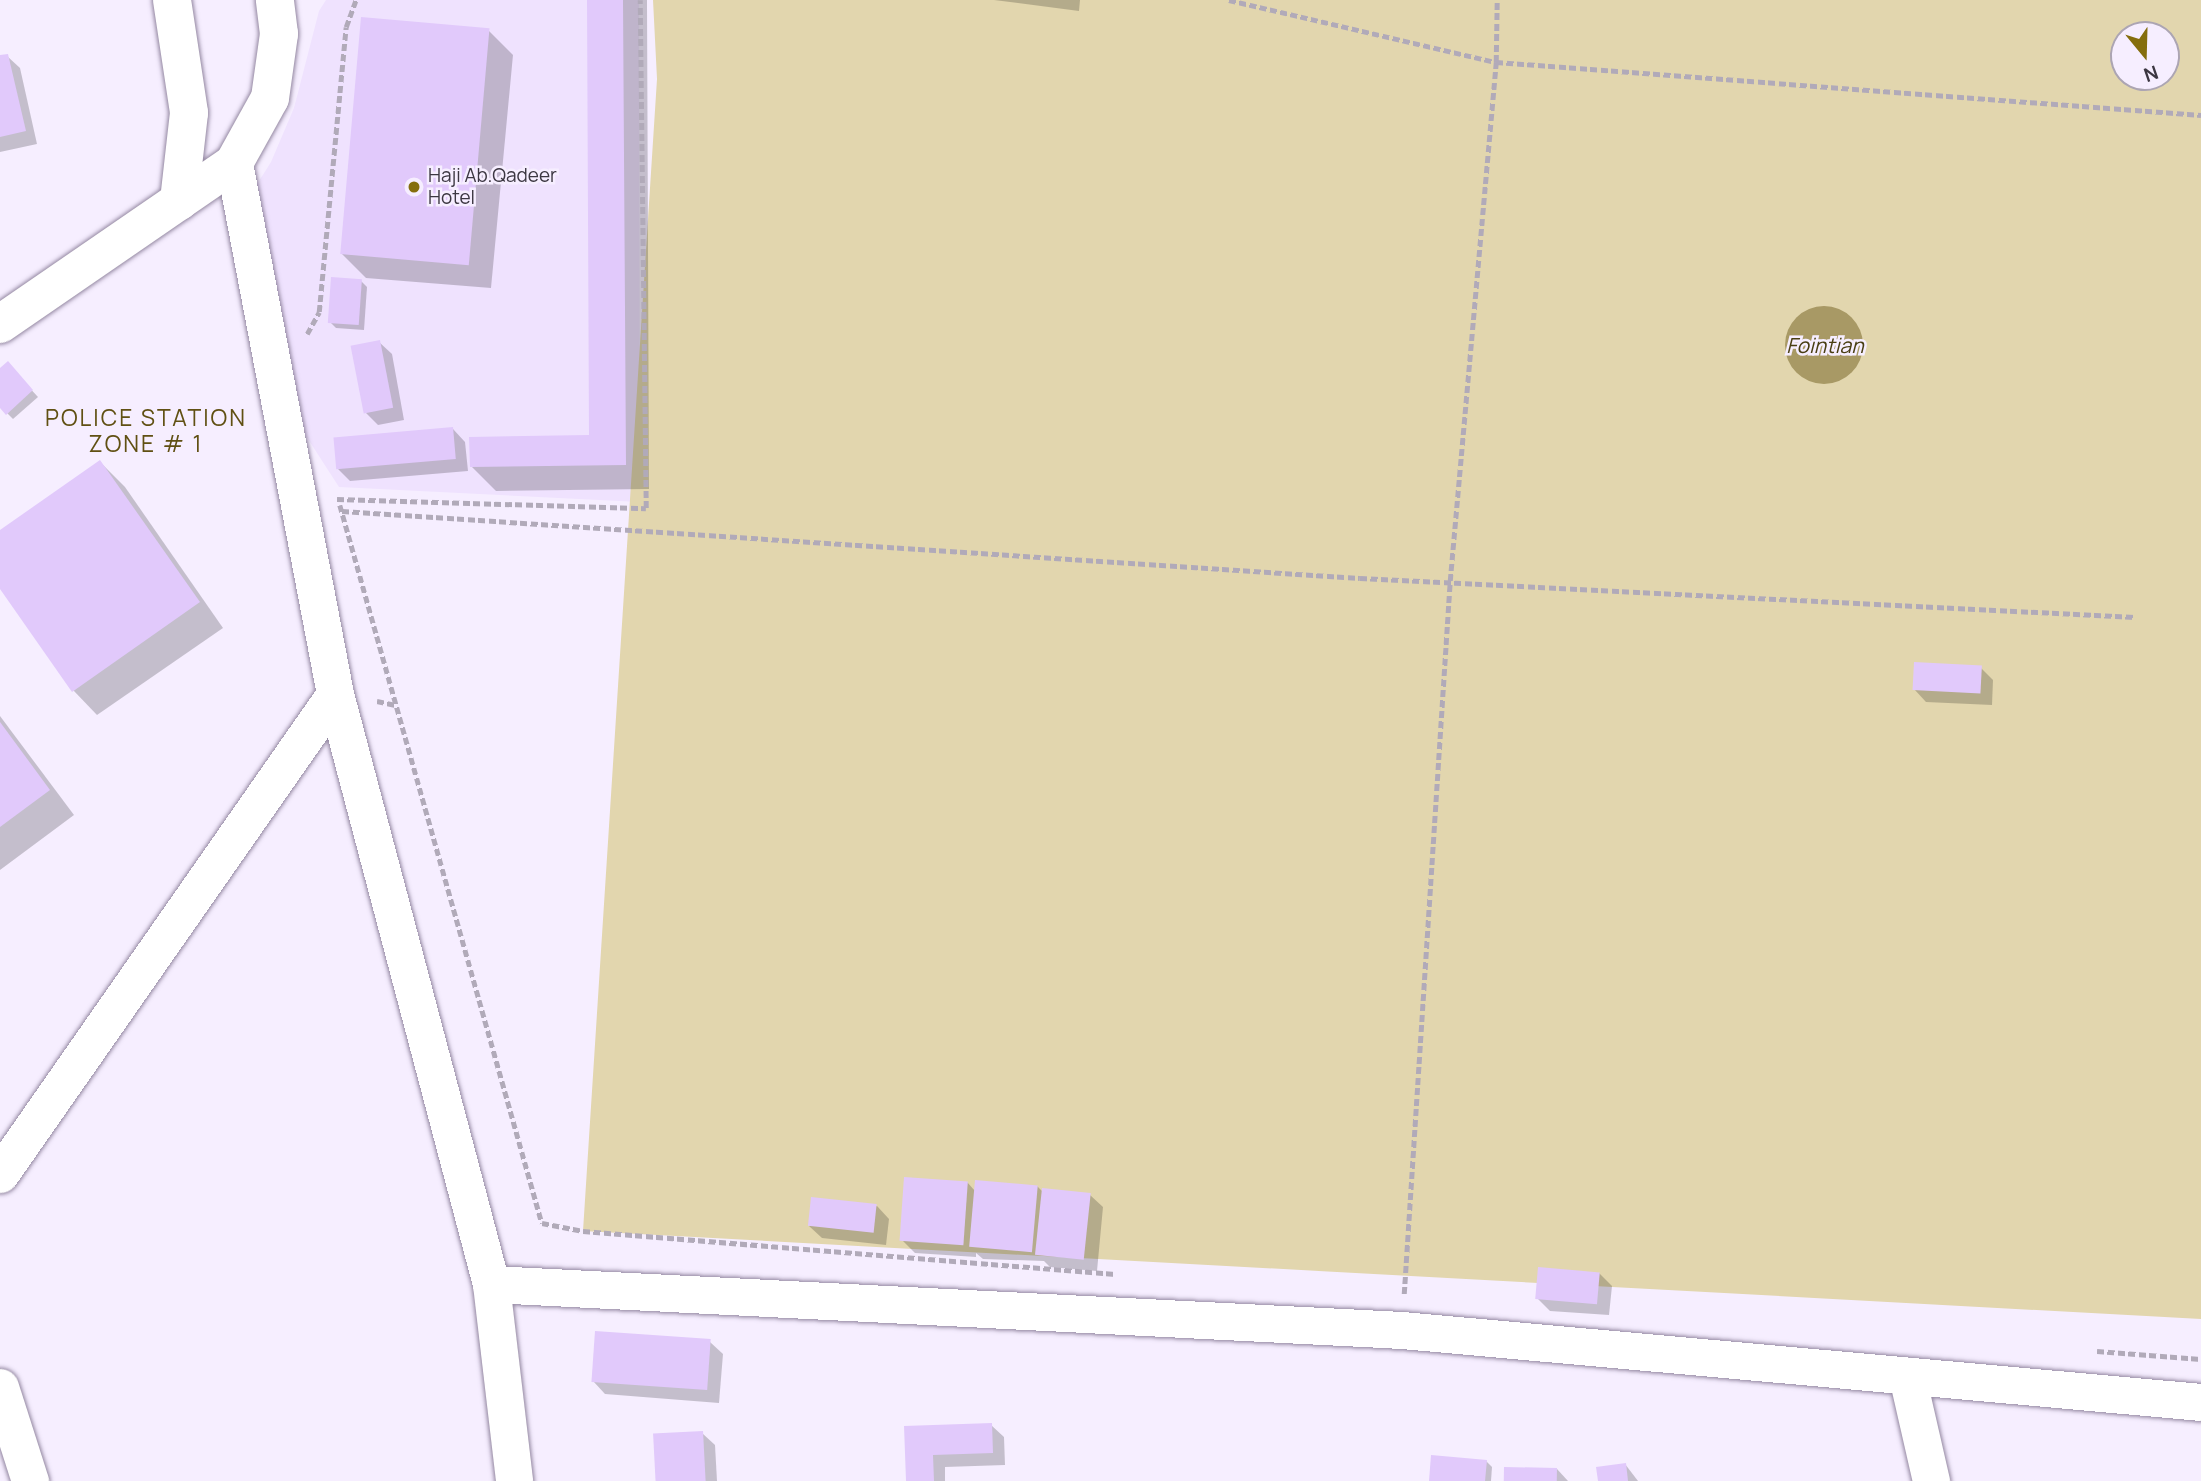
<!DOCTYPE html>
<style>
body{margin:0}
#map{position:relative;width:2201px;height:1481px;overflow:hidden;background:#f6eeff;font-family:Manrope,sans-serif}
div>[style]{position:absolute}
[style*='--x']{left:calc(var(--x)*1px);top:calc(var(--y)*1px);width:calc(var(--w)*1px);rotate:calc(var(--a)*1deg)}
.built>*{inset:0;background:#efe2fe}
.green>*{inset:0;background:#e2d6ae}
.water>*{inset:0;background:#a89965}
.round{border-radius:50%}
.shadow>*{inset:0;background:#0003}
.building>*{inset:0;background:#e1c9fb;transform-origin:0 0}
.path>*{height:4.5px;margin-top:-2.25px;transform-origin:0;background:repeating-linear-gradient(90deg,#b1aab9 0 7px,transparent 0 10.5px)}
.roads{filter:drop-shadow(0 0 2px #9488a2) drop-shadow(0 0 2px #9488a2)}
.minor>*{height:37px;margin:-18.5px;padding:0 18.5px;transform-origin:18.5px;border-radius:18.5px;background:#fff}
.secondary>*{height:38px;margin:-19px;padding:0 19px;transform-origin:19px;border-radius:19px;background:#fff}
.dots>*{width:19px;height:19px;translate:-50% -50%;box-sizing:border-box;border:4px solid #f6eeff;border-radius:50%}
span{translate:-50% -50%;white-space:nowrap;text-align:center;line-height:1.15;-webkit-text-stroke:5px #f6eeff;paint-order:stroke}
.poi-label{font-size:19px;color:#3c3742}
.left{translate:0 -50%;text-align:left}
.water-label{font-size:21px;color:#493e13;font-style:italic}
.quarter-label{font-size:23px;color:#605013;letter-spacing:2px}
.north{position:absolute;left:2110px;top:21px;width:70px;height:70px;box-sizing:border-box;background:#f6eeff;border:2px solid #aca5b3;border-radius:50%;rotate:161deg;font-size:19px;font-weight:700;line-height:28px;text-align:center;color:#3c3742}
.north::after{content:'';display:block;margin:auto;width:24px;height:32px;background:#856e0d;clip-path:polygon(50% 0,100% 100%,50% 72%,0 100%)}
</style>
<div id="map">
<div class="built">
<i style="clip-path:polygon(326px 0,639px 0,640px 502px,339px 487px,297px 422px,249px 197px,271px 162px,294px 108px,319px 11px)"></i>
</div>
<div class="green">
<i style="clip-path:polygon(evenodd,653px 0,2201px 0,2201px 1319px,583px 1231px,657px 79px,653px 0,2124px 35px,2166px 35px,2166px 77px,2124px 77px,2124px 35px)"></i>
</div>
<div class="water">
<i class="round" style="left:1785px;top:306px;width:78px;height:78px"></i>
</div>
<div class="shadow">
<i style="clip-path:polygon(588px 0,647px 0,649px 489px,496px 491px,471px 466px,591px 437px)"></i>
<i style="clip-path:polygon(994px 0,1080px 0,1079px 11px)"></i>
<i style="clip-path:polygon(488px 30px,513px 55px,491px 288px,366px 278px,341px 253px)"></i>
<i style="clip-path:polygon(7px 56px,20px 68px,37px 144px,0 152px,0 57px)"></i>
<i style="clip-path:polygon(361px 281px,367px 287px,364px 330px,336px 328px,330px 322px)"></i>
<i style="clip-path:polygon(379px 342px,392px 354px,404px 420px,378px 425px,366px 413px)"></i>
<i style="clip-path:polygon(13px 370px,38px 397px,13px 419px,0 406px,0 371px)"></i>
<i style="clip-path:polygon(453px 429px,465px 442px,468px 471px,350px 481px,338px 469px)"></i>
<i style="clip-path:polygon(100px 462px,125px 487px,223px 628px,97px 715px,73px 690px,0 586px,0 532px)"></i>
<i style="clip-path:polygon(1981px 668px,1993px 680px,1992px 705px,1926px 702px,1914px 689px)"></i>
<i style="clip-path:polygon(0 716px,74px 815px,0 870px)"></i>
<i style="clip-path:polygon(967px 1182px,975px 1191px,1037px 1186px,1044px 1193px,1090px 1195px,1103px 1207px,1097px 1271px,1050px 1267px,1044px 1261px,983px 1259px,976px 1253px,976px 1257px,915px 1253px,903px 1241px)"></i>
<i style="clip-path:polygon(877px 1206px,889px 1219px,886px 1245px,822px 1238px,809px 1226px)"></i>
<i style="clip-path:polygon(1599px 1273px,1612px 1286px,1609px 1315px,1550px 1311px,1537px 1298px)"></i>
<i style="clip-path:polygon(710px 1342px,723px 1354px,719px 1403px,605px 1394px,593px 1381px)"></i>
<i style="clip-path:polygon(991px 1425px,1004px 1437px,1005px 1465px,945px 1467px,945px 1481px,908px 1481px,906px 1428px)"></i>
<i style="clip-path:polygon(702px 1433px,715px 1445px,717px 1481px,658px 1481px)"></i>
<i style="clip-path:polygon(1486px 1461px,1492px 1467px,1491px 1481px,1430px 1481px)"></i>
<i style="clip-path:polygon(1625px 1464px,1638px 1481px,1600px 1481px)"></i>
<i style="clip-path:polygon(1557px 1469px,1568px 1481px,1506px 1481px)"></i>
</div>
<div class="building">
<i style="clip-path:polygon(587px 0,623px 0,626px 465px,470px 467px,469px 437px,589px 435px)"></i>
<i style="left:361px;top:17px;width:129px;height:238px;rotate:5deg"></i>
<i style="clip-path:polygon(8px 54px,26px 131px,0 137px,0 55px)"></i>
<i style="left:331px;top:277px;width:31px;height:46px;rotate:4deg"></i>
<i style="left:380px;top:340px;width:69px;height:30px;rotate:79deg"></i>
<i style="clip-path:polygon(8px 361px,33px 390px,6px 415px,0 408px,0 368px)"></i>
<i style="left:453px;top:427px;width:32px;height:120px;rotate:85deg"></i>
<i style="clip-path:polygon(100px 460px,200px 602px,72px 692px,0 589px,0 530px)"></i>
<i style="left:1914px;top:662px;width:68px;height:28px;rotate:3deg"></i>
<i style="clip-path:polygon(0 722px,50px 790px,0 827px)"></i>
<i style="left:904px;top:1177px;width:64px;height:64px;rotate:4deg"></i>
<i style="left:975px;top:1180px;width:63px;height:67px;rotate:5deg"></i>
<i style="left:1042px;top:1188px;width:49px;height:67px;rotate:6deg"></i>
<i style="left:811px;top:1197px;width:66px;height:29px;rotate:6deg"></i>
<i style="left:1538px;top:1267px;width:62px;height:32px;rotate:5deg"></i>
<i style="left:595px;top:1331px;width:116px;height:51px;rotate:4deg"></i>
<i style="clip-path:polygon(992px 1423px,993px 1453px,933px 1455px,934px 1481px,906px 1481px,904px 1426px)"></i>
<i style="left:703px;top:1431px;width:50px;height:50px;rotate:87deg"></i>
<i style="clip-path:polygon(1431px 1455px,1487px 1460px,1485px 1481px,1429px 1481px)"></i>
<i style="clip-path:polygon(1626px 1463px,1628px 1481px,1598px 1481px,1596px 1467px)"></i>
<i style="left:1504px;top:1467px;width:53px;height:14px;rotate:1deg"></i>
</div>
<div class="path">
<i style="--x:1229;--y:0;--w:274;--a:13.1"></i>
<i style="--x:1496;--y:62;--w:707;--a:4.3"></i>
<i style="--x:307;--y:334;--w:25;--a:-61"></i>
<i style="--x:319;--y:312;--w:286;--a:-84.6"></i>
<i style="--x:346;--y:27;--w:29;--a:-70"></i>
<i style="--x:337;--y:499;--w:309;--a:1.7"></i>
<i style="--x:646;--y:508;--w:508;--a:-90.68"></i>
<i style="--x:340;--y:505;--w:746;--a:74.29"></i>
<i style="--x:542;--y:1223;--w:42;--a:11"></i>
<i style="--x:583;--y:1231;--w:534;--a:4.62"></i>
<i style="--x:342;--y:511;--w:1020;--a:3.77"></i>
<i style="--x:1360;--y:578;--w:776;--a:2.88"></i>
<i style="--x:377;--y:701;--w:19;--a:12"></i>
<i style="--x:1404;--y:1294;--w:714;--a:-86.31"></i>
<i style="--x:1450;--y:581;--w:521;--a:-84.93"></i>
<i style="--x:1496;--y:62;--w:62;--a:-89.1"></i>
<i style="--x:2097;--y:1351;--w:104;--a:4.4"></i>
</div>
<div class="roads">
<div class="minor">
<i style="--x:234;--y:163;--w:541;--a:79.23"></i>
<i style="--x:335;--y:694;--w:610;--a:75.19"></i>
<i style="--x:491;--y:1284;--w:912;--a:2.89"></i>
<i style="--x:1402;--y:1330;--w:802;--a:5.15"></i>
<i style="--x:0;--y:1174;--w:585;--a:-55.09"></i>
<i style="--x:491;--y:1284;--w:198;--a:83.3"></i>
<i style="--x:1907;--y:1376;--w:108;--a:77.1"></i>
<i style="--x:0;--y:1387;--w:99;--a:72.3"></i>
</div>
<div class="secondary">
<i style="--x:172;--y:0;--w:114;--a:81.4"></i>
<i style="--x:189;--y:113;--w:89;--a:96.5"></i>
<i style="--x:0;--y:324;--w:284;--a:-34.5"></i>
<i style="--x:234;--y:163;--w:74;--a:-61"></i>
<i style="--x:270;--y:98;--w:65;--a:-82"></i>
<i style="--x:279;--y:34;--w:34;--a:-97"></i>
</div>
</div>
<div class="dots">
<i style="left:414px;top:187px;background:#856e0d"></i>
</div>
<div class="poi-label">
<span class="left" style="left:428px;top:187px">Haji Ab.Qadeer<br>Hotel</span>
</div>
<div class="water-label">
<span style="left:1825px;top:345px">Fointian</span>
</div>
<div class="quarter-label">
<span style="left:146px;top:430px">POLICE STATION<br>ZONE # 1</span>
</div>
<div class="north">N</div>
</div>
